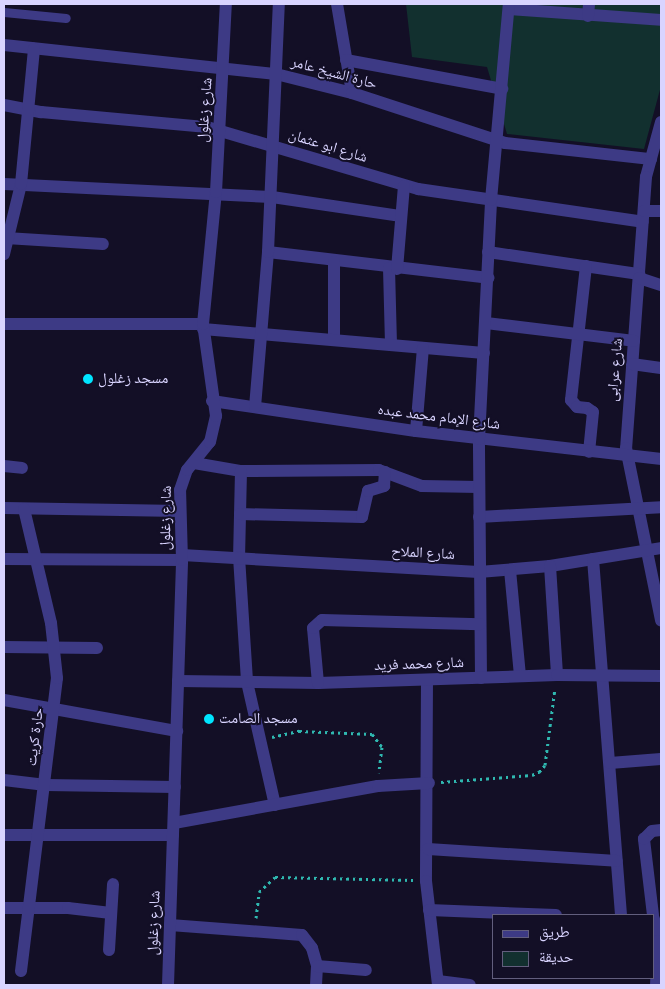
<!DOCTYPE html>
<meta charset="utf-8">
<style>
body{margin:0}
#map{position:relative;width:665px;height:989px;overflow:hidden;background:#130f26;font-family:Cabin,"Noto Naskh Arabic",sans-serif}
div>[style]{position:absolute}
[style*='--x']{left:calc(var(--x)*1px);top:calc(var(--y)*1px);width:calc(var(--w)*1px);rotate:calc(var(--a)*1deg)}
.green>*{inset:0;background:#12302f}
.path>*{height:3px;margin-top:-1.5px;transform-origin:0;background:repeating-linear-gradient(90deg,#2fb8b0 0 2.5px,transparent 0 6.5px)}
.lane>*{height:9px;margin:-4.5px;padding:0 4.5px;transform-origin:4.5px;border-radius:4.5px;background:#3d3a85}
.street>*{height:12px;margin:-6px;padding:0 6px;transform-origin:6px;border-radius:6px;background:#3d3a85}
.dots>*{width:14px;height:14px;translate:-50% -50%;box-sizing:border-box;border:2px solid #130f26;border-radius:50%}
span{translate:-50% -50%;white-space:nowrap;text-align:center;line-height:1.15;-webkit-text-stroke:4px #130f26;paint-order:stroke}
.street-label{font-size:15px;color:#d9d4ff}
.poi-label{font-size:15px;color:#d9d4ff}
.left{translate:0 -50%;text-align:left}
.frame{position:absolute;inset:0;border:5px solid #d9d4ff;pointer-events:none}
.legend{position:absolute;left:492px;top:914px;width:162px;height:65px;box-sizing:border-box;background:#130f26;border:1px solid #625e7d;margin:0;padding:6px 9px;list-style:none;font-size:15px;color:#d9d4ff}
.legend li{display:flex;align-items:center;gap:10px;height:25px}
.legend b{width:25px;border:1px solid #625e7d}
</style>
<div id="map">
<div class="green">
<i style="clip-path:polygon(406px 4px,661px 4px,661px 86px,644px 149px,507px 134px,487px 67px,412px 57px)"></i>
</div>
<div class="path">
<i style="--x:272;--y:737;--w:28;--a:-13"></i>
<i style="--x:299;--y:731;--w:73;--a:2.4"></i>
<i style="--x:372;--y:734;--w:16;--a:52"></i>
<i style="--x:382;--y:747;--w:26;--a:97"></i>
<i style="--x:441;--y:782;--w:91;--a:-4.4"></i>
<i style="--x:532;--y:775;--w:8;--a:-23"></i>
<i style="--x:539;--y:772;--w:9;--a:-49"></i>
<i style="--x:545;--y:765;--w:78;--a:-82.6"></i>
<i style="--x:256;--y:918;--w:26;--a:-83"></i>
<i style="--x:259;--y:892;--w:22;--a:-43"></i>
<i style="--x:275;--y:877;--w:138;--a:1.2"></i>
</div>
<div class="lane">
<i style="--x:4;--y:12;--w:62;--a:5.5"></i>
</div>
<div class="street">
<i style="--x:337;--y:4;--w:90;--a:80.4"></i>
<i style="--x:509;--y:9;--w:152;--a:4.1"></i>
<i style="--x:588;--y:16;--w:12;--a:-85"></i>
<i style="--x:4;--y:45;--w:274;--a:6.1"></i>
<i style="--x:276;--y:74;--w:78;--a:14"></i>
<i style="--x:352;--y:93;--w:161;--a:18.1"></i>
<i style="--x:505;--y:143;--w:147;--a:6.3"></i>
<i style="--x:346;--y:60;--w:159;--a:10.5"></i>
<i style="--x:4;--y:105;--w:38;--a:11"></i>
<i style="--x:41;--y:112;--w:167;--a:5.2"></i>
<i style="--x:207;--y:127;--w:220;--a:16.4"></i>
<i style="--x:418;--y:189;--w:227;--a:8.3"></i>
<i style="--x:661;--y:122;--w:57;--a:105.3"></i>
<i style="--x:646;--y:177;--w:272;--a:94.2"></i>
<i style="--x:626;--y:448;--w:176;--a:78.5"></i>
<i style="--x:4;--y:184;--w:268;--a:2.8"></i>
<i style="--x:272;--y:197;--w:129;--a:8.4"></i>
<i style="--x:644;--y:211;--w:17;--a:0"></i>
<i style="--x:6;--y:238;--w:97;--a:3.5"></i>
<i style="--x:268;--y:252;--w:222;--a:6.7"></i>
<i style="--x:488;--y:252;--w:153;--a:8.3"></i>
<i style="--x:4;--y:254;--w:72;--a:-76.3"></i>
<i style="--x:21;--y:184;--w:136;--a:-84.5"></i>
<i style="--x:334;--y:262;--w:78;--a:90"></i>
<i style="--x:586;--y:266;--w:135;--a:96.4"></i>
<i style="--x:571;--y:400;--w:9;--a:49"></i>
<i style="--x:577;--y:407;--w:10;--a:6"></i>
<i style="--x:587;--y:408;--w:7;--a:34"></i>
<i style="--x:593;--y:412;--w:40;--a:95.7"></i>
<i style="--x:389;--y:268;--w:77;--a:88.5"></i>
<i style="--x:397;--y:269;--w:83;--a:-85.2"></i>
<i style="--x:639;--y:278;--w:23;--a:18"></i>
<i style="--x:486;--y:323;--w:149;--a:6.9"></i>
<i style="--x:4;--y:324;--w:199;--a:0"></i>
<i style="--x:203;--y:329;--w:282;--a:4.9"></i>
<i style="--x:632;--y:364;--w:29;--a:8"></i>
<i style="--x:212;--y:401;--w:206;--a:8.4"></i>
<i style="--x:416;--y:431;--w:247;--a:6.5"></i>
<i style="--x:255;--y:407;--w:156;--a:-85.2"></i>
<i style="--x:268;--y:252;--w:248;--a:-87.5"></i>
<i style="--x:416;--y:431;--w:83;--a:-85.2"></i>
<i style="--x:194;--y:463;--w:48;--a:9.7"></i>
<i style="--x:241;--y:471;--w:138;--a:-0.4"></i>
<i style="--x:379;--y:470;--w:46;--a:20.4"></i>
<i style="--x:422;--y:486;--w:57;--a:1"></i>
<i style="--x:4;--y:466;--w:18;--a:6"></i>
<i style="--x:241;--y:471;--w:86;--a:91.3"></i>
<i style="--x:239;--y:557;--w:125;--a:86.3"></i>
<i style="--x:247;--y:682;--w:126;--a:77.2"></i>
<i style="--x:4;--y:508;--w:176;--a:1"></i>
<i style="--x:240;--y:514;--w:122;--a:1.4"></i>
<i style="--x:362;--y:517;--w:27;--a:-77"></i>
<i style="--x:368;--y:491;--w:17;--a:-17"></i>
<i style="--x:384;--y:486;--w:14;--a:-86"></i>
<i style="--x:479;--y:517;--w:182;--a:-3.1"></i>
<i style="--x:182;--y:555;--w:297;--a:3.3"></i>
<i style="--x:479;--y:572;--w:71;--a:-4.8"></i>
<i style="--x:550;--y:566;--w:112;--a:-9.2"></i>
<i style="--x:4;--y:559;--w:178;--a:0.3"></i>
<i style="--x:593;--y:559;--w:357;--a:85.5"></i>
<i style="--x:550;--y:566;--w:109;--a:86.3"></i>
<i style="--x:510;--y:570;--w:106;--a:84.6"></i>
<i style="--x:4;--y:647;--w:93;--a:0.6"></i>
<i style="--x:481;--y:678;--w:239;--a:-90.5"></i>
<i style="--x:479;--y:439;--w:239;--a:-87.1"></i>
<i style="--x:491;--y:200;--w:197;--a:-84.8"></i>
<i style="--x:427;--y:680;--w:201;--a:90.3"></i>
<i style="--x:426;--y:881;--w:105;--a:83.4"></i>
<i style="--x:178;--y:681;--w:140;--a:0.8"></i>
<i style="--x:318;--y:683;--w:239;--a:-1.9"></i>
<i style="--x:557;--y:675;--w:104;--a:0.6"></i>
<i style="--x:318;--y:683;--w:55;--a:-95.2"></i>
<i style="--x:313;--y:628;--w:12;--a:-42"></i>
<i style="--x:322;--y:620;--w:158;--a:1.5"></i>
<i style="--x:4;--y:700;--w:176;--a:10.2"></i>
<i style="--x:610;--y:763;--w:51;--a:-4.5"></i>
<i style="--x:4;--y:780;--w:42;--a:6.8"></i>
<i style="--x:46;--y:785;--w:129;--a:0.9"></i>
<i style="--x:174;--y:823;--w:207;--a:-10.3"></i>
<i style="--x:378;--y:786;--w:51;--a:-3.4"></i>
<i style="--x:4;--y:835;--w:169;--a:0"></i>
<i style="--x:428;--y:849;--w:189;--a:3.6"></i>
<i style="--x:4;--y:908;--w:64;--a:0"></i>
<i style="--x:68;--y:908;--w:43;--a:6.6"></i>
<i style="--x:429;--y:910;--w:127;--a:2.3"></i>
<i style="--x:653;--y:915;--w:77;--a:-96.8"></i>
<i style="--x:644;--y:839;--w:11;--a:-45"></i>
<i style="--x:652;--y:831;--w:9;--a:-6"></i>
<i style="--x:654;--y:919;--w:22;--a:80"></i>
<i style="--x:658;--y:941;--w:44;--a:92.6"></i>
<i style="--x:170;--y:925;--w:132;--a:4.3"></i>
<i style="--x:302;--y:935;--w:16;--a:52"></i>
<i style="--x:312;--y:948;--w:19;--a:74"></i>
<i style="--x:317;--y:966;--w:19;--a:93"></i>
<i style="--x:109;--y:950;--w:66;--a:-86.5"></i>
<i style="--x:317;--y:966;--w:49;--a:4.7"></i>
<i style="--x:21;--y:971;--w:295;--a:-83"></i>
<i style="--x:57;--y:678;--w:55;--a:-96.2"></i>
<i style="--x:51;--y:623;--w:117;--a:-103.3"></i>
<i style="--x:438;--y:981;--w:32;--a:7"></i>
<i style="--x:168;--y:985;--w:425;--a:-88.1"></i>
<i style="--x:182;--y:560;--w:70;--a:-91.6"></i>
<i style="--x:180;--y:490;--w:21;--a:-71"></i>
<i style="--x:187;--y:470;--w:36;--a:-51"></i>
<i style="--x:210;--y:442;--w:27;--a:-77"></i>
<i style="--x:216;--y:416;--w:93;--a:-98"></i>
<i style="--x:203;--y:324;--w:133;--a:-84.4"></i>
<i style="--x:216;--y:192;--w:188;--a:-87"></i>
</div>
<div class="dots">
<i style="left:88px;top:379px;background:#00e5ff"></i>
<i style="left:209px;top:719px;background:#00e5ff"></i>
</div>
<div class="street-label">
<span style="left:334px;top:73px;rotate:15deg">حارة الشيخ عامر</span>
<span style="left:205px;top:110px;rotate:-86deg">شارع زغلول</span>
<span style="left:328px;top:146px;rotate:17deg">شارع ابو عثمان</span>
<span style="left:615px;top:370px;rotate:-85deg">شارع عرابى</span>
<span style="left:439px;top:417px;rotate:7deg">شارع الإمام محمد عبده</span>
<span style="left:166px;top:518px;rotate:-89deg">شارع زغلول</span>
<span style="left:423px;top:553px;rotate:3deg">شارع الملاح</span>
<span style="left:419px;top:664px;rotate:-2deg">شارع محمد فريد</span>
<span style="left:35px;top:737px;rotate:-83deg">حارة كريت</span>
<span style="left:154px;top:923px;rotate:-88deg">شارع زغلول</span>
</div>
<div class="poi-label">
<span class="left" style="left:98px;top:379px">مسجد زغلول</span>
<span class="left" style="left:219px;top:719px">مسجد الصامت</span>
</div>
<div class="frame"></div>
<ul class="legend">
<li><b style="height:6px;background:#3d3a85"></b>طريق</li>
<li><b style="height:14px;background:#12302f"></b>حديقة</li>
</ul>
</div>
